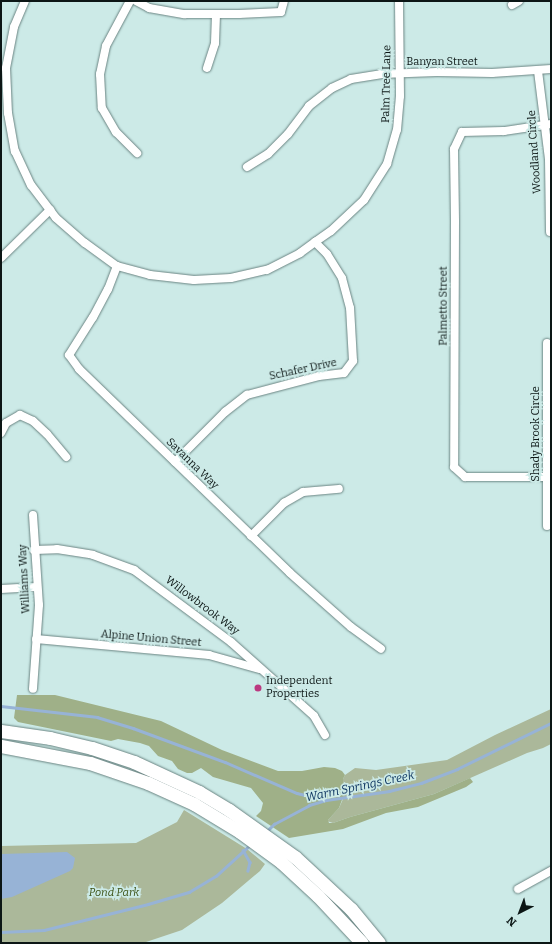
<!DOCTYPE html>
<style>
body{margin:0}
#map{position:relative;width:552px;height:944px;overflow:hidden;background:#cceae7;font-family:Bitter,serif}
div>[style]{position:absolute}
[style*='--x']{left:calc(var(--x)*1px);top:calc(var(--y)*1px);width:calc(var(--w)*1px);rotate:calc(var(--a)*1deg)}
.green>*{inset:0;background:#abb89a}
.forest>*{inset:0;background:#9fb088}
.water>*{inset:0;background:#97b3d6}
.stream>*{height:2.5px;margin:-1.25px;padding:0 1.25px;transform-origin:1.25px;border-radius:1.25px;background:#97b3d6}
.roads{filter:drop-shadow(0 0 1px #6a8482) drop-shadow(0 0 1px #6a8482)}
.minor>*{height:8px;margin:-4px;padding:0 4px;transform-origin:4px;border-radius:4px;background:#fff}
.primary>*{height:13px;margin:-6.5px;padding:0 6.5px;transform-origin:6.5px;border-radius:6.5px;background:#fff}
.dots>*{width:11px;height:11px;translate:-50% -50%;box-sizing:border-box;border:2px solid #cceae7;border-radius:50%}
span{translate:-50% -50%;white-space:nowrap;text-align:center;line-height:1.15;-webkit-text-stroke:3.5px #cceae7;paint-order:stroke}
.street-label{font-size:11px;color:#0c1615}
.poi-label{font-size:11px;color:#0c1615}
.left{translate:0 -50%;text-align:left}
.park-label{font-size:11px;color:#3b5114;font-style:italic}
.water-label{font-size:12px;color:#0c335f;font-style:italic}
.frame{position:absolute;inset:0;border:2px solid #0c1615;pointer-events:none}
.north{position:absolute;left:500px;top:892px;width:40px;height:40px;-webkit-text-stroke:3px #cceae7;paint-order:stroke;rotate:222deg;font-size:11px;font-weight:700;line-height:16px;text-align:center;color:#0c1615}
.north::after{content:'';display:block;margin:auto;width:14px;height:18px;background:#0c1615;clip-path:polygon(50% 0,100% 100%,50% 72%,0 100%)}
</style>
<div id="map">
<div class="green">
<i style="clip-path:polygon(551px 709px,551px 744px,543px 748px,527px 753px,434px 794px,350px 817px,333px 823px,327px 821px,339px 808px,343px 799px,343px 779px,345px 775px,355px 768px,376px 770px,447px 760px,495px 735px)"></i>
<i style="clip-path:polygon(184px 810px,247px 849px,265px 864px,260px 871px,222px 903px,182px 930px,143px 943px,1px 943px,1px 846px,136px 843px,177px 822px)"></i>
</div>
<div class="forest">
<i style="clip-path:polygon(17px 695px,55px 695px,161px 721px,222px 750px,278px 771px,302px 771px,324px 767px,335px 768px,342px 771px,345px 775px,343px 779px,343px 797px,339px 808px,328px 820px,329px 823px,333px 823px,350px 817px,434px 794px,470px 778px,473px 782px,466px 787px,418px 807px,386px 813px,343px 829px,289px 838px,256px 816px,261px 811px,263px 803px,251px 788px,213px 777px,201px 768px,192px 773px,187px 773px,178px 769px,172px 761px,158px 756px,149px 746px,140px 743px,118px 739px,111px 741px,18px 722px,14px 718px)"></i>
</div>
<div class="water">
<i style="clip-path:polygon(67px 852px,75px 858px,73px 868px,70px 871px,12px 897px,1px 899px,1px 854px)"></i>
</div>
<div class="stream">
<i style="--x:1;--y:706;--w:97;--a:6.5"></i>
<i style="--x:97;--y:717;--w:38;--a:17"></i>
<i style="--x:133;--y:728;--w:98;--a:20.3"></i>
<i style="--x:225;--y:762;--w:78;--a:23.3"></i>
<i style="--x:297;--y:793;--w:29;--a:14"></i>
<i style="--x:267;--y:831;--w:10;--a:-45"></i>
<i style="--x:274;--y:824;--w:40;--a:-28"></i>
<i style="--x:309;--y:805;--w:18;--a:-16"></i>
<i style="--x:326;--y:800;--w:64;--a:-8.1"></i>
<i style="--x:389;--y:791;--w:33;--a:-14"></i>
<i style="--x:421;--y:783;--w:39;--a:-21"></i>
<i style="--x:457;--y:769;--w:105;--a:-26.1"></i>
<i style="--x:243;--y:850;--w:14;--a:60"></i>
<i style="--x:250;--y:862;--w:9;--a:103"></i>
<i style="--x:1;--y:932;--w:43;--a:-2.7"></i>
<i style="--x:44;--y:930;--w:107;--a:-14"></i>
<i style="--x:148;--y:904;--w:43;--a:-16.3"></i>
<i style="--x:189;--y:892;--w:31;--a:-31"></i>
<i style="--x:216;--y:876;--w:47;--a:-42.4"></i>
</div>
<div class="roads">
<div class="minor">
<i style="--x:25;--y:1;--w:28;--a:113"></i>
<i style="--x:14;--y:27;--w:42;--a:101"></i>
<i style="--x:6;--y:68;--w:45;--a:87.5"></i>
<i style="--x:8;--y:113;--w:39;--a:80"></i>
<i style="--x:15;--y:151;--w:38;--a:65"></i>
<i style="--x:31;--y:185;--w:41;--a:52.9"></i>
<i style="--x:56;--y:218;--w:38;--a:41"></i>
<i style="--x:85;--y:243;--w:39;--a:36"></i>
<i style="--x:117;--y:266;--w:34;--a:15"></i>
<i style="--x:150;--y:275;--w:44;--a:6.5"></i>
<i style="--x:194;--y:280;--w:37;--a:-3"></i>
<i style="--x:231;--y:278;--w:37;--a:-13"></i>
<i style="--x:267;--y:270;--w:37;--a:-27"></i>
<i style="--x:300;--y:253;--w:19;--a:-36"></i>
<i style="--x:315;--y:242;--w:19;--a:-35"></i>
<i style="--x:331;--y:231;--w:45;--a:-43.2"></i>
<i style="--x:364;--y:200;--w:43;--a:-57.4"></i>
<i style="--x:387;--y:164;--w:35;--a:-74"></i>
<i style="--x:397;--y:130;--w:34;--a:-85"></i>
<i style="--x:400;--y:96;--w:95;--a:-90.6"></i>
<i style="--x:130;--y:1;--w:51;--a:118.1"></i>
<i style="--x:106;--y:46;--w:29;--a:102"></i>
<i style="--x:100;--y:74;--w:34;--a:87"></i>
<i style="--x:102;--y:108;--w:28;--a:60"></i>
<i style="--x:116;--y:132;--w:30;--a:45"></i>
<i style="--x:136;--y:1;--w:15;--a:28"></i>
<i style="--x:149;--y:8;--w:36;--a:10"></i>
<i style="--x:184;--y:14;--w:55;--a:0"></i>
<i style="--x:239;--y:14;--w:42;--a:-2.7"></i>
<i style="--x:281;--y:12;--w:11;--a:-75"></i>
<i style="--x:512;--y:5;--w:8;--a:-30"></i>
<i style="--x:207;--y:68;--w:26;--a:-72"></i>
<i style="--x:215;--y:43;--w:29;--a:-88"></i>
<i style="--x:538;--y:71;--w:89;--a:82.9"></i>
<i style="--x:549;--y:159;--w:73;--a:89.2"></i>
<i style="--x:551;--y:124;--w:48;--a:171.5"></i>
<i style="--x:504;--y:131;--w:42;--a:178.6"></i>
<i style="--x:462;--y:132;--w:19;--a:115"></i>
<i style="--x:454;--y:149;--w:73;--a:89.2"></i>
<i style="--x:455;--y:222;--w:245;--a:90.2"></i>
<i style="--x:454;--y:467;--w:15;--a:42"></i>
<i style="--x:465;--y:477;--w:86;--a:0"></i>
<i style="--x:247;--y:167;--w:25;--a:-32"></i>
<i style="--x:268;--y:154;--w:28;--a:-45"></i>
<i style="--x:288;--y:134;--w:35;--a:-53"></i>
<i style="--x:309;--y:106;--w:29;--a:-38"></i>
<i style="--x:332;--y:88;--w:21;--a:-25"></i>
<i style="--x:351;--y:79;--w:30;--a:-9"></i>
<i style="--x:381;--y:74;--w:56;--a:-2"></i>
<i style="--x:437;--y:72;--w:55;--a:1"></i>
<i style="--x:492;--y:73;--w:59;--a:-3.9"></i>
<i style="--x:1;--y:258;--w:69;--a:-44.4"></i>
<i style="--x:117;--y:266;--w:25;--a:111"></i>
<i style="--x:108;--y:289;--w:32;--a:118"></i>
<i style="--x:93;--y:317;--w:45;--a:122.3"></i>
<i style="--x:69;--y:355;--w:17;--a:54"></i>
<i style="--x:79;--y:369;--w:293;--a:44"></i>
<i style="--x:290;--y:573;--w:81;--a:41.5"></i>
<i style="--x:351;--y:627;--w:37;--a:36"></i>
<i style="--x:1;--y:433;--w:11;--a:-63"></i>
<i style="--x:6;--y:423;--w:16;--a:-30"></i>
<i style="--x:20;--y:415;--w:14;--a:25"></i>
<i style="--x:33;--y:421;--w:19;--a:43"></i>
<i style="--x:47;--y:434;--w:30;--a:50"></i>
<i style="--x:175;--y:462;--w:71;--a:-45"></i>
<i style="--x:225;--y:412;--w:28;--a:-38"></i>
<i style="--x:247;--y:395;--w:74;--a:-14.8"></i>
<i style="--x:319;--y:376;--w:25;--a:-7"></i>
<i style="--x:344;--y:373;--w:15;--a:-53"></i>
<i style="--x:353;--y:361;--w:53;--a:-93.2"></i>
<i style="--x:350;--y:308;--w:31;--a:-105"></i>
<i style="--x:342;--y:278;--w:28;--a:-122"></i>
<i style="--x:327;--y:254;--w:17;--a:-135"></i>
<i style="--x:33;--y:515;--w:90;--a:86.2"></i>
<i style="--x:39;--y:605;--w:84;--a:94.1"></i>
<i style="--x:547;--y:526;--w:183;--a:-90"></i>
<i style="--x:251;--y:536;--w:47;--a:-45"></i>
<i style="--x:284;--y:503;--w:22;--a:-30"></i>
<i style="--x:303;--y:492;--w:36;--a:-5"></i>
<i style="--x:34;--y:550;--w:23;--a:-2"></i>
<i style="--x:57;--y:549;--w:36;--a:9"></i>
<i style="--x:93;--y:555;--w:44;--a:20.1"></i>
<i style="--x:134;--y:570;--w:121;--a:36.6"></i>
<i style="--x:231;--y:642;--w:111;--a:41.7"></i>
<i style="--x:314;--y:716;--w:22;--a:60"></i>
<i style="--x:1;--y:589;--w:36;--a:-3"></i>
<i style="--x:36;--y:639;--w:174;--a:5.3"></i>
<i style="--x:209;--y:655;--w:52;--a:15.6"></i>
<i style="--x:518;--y:889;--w:38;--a:-29"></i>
</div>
<div class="primary">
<i style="--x:1;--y:731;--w:49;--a:8.1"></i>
<i style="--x:50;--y:738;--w:43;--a:13.4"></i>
<i style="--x:92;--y:748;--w:44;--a:18.4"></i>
<i style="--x:134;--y:762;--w:72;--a:24.8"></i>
<i style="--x:199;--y:792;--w:35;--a:31"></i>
<i style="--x:229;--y:810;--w:81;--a:35.5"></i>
<i style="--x:295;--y:857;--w:76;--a:42.9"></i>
<i style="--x:351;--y:909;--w:44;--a:50.5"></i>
<i style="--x:1;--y:746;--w:91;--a:10.8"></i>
<i style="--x:90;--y:763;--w:61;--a:19"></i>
<i style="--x:148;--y:783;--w:51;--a:24.5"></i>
<i style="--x:194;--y:804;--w:54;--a:31.3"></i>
<i style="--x:240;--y:832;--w:51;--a:36.2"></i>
<i style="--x:281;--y:862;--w:50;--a:42.6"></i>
<i style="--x:318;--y:896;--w:64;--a:46.9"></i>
</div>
</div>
<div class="dots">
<i style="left:258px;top:688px;background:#bb3980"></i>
</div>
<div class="street-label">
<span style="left:442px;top:62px">Banyan Street</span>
<span style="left:387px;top:84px;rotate:-89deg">Palm Tree Lane</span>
<span style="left:535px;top:152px;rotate:-94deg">Woodland Circle</span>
<span style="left:444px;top:306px;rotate:-90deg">Palmetto Street</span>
<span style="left:303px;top:370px;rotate:-12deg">Schafer Drive</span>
<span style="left:536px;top:434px;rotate:-90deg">Shady Brook Circle</span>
<span style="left:192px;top:464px;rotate:44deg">Savanna Way</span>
<span style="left:25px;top:579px;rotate:-93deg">Williams Way</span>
<span style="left:202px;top:606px;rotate:37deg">Willowbrook Way</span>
<span style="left:151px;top:639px;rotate:5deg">Alpine Union Street</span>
</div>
<div class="poi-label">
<span class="left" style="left:266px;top:688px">Independent<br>Properties</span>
</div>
<div class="park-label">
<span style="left:114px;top:893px">Pond Park</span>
</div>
<div class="water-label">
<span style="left:360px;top:787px;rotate:-12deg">Warm Springs Creek</span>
</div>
<div class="frame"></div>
<div class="north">N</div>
</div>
